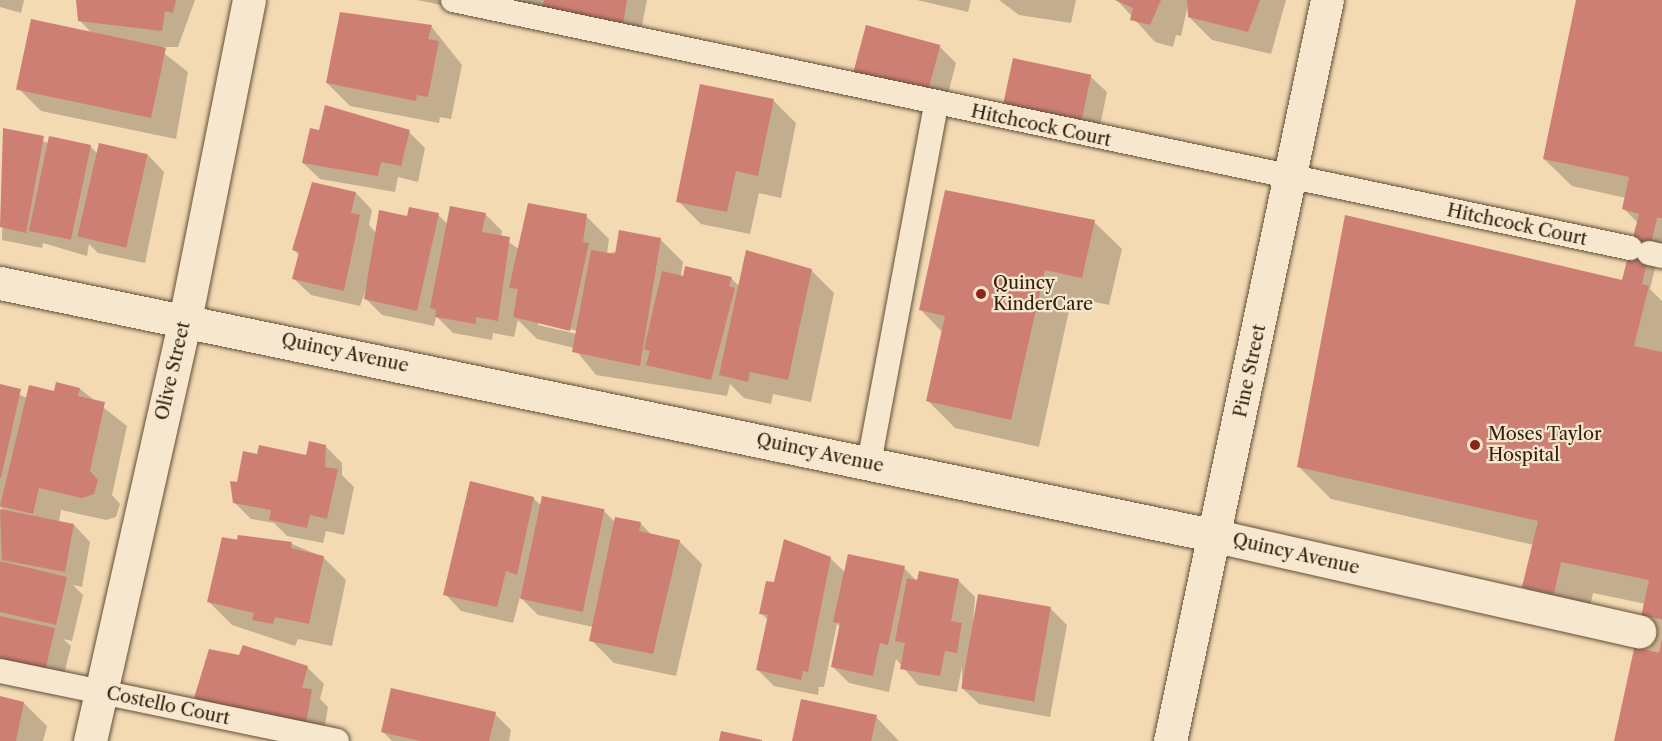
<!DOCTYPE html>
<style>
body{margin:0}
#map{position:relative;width:1662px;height:741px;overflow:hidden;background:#f3dab3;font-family:"Libre Caslon Text",serif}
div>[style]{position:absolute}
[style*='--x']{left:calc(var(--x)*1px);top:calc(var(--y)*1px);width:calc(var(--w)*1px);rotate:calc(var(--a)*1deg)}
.shadow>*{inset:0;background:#0003}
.building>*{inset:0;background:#ce7f74;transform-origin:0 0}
.street-tunnel>*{height:33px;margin-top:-16.5px;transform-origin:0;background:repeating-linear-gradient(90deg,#ccb592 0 33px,transparent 0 49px)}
.roads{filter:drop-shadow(0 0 2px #614e37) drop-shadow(0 0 2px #614e37)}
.lane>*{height:24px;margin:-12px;padding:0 12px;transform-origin:12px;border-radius:12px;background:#f7e7ce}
.street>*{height:33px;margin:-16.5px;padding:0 16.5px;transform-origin:16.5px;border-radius:16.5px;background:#f7e7ce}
.dots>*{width:16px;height:16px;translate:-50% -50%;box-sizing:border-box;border:3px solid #f7e7ce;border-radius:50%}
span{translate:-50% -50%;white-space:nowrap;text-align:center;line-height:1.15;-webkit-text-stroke:4.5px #f7e7ce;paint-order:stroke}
.street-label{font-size:18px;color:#30200e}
.poi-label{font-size:18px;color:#30200e}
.left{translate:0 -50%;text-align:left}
</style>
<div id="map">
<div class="shadow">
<i style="clip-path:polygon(0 0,24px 0,21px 13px,0 7px)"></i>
<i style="clip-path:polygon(78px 0,195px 0,178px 47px,156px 47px,188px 72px,176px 139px,41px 111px,18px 88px,93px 34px,79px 20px)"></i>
<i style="clip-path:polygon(417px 0,647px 0,638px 46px)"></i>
<i style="clip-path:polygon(917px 0,971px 0,968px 12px)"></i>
<i style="clip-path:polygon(999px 0,1076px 0,1071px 23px,1019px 15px)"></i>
<i style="clip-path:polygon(1117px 0,1189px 0,1181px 36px,1176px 35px,1173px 47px,1155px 42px)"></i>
<i style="clip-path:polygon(1191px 0,1286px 0,1271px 54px,1212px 40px,1189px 17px)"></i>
<i style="clip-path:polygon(1577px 0,1662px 0,1662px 240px,1650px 289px,1662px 301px,1662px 741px,1616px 741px,1646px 604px,1593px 593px,1586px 625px,1556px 619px,1524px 586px,1534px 545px,1331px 499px,1299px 467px,1624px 281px,1638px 223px,1624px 209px,1626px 198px,1572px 186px,1544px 159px)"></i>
<i style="clip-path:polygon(431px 26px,462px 65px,451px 119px,440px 117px,439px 123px,350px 106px,327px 83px)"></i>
<i style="clip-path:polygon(940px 47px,956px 63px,945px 106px,872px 88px,856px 72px)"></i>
<i style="clip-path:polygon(1090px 76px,1107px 92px,1098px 136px,1021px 120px)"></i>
<i style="clip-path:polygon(773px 100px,796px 123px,781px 198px,759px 193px,750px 234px,701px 224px,678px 201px)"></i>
<i style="clip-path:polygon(4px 130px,49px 143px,90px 146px,98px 154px,148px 155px,164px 172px,145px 263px,98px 253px,89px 244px,87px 256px,43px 243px,42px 248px,2px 240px)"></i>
<i style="clip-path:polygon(320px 132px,409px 132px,425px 148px,418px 182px,398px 177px,395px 192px,320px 179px,303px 163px)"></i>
<i style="clip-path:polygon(evenodd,356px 193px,372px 210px,369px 225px,376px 233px,409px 218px,438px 215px,448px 224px,485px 214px,502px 231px,501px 237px,519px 249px,586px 216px,609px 239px,607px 254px,660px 239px,683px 262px,681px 277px,731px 278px,740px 287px,811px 270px,834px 293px,811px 402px,773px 394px,771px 404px,744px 398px,730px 384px,727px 396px,596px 375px,574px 348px,537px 339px,518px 320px,514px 337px,493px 333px,492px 340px,453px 333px,436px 316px,434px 326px,382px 315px,365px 298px,367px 286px,360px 306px,311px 295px,294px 279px,299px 255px,294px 250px,356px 193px,538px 321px,578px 331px,577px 334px,538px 325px,538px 321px)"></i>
<i style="clip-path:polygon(1094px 222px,1122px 249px,1109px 305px,1072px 297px,1039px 447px,955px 428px,928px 401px,943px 333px,921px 310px)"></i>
<i style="clip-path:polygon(0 386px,27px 398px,80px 389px,127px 426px,112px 495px,120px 504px,116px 517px,106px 520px,61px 510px,59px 522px,74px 525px,90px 542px,82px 587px,73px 585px,83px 595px,72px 641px,63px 639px,71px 646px,60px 691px,0 677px,0 511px,5px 512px,0 507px)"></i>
<i style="clip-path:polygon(325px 446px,342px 463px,342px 475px,354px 487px,344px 535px,326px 531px,323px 543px,287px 536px,274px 523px,251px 519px,234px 502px,238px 484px,258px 456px,307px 456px)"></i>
<i style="clip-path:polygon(533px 498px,542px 506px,604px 511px,615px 522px,640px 523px,653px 536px,679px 541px,702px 564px,676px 676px,614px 663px,591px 640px,593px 627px,538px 615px,520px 597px,513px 623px,461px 611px,445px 594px)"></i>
<i style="clip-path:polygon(223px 538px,292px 544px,323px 557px,346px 580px,332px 646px,298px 639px,295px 646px,232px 625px,209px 602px)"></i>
<i style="clip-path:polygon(830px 558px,846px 573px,904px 568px,918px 582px,958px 580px,975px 597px,972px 635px,1050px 608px,1067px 625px,1050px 717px,979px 704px,962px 688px,962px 667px,957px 692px,918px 685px,896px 659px,889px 692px,849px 683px,833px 667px,841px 627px,837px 624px,824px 687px,819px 687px,818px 695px,774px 686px,758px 670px,768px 620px,761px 613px,776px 584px)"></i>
<i style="clip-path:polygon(307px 667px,324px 684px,320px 699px,328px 707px,322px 741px,213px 714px,196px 698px)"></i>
<i style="clip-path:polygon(0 698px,24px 703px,47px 726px,43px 741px,0 741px)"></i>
<i style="clip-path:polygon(495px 714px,511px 730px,509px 741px,392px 741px,383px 732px)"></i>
<i style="clip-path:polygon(876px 717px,899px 741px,794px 741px)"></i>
</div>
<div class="building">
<i style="clip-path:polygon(76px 0,176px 0,173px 13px,165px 11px,162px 31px,78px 21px)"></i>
<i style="clip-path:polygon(544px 0,627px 0,622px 30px,541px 15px)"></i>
<i style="clip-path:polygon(1115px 0,1161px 0,1150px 25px,1130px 20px,1133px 8px)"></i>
<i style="clip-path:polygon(1187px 0,1260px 0,1248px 32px,1188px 17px)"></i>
<i style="clip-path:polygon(1576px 0,1662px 0,1662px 218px,1657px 218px,1642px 284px,1649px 286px,1634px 346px,1662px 352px,1662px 741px,1614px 741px,1649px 580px,1561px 562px,1554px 594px,1522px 587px,1538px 521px,1297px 467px,1345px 215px,1622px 280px,1639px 214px,1622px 209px,1629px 177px,1543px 159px)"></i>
<i style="clip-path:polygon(340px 12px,432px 25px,428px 39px,439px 41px,428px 97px,417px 95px,416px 101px,326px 83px)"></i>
<i style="left:31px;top:19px;width:138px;height:72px;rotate:12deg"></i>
<i style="left:866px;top:25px;width:77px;height:49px;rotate:15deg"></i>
<i style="left:1013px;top:58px;width:80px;height:47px;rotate:12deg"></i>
<i style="clip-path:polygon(700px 84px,774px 99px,758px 176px,736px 171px,727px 212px,676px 202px)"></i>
<i style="clip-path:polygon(325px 105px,410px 130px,401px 166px,381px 162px,378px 176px,302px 163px,310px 128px,319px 130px)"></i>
<i style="clip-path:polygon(3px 128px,44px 136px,26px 233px,0 227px)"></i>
<i style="left:49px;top:136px;width:43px;height:97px;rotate:12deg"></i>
<i style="left:99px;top:143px;width:50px;height:96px;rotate:13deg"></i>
<i style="clip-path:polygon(312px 182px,356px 192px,351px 213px,360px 215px,344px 291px,292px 279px,299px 252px,292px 250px)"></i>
<i style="clip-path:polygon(945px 190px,1095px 220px,1082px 278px,1045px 270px,1011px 420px,926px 401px,945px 316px,919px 310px)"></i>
<i style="clip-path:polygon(528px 203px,587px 214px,583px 242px,589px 243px,570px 331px,513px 317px,518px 289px,509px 288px)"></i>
<i style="clip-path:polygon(450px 206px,486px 213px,482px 232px,510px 237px,498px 321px,476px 317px,476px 324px,435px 317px,436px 310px,430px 308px)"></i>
<i style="clip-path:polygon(409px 207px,439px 213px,417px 311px,364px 299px,379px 210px,407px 216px)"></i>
<i style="clip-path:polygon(619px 230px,661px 238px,640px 366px,572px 352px,591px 250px,615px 254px)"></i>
<i style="clip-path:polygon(746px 250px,812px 269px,788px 380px,750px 372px,748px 382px,719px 375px)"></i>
<i style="clip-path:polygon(685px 266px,732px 277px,729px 286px,735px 288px,711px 380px,646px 365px,650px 351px,644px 349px,662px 271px,683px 276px)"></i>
<i style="clip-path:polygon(56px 382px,80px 388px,78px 396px,105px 402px,90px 471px,98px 480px,94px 494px,82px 498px,39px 488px,33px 514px,0 506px,29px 385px,54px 391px)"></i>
<i style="clip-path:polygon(0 384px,21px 389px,1px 478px,0 478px)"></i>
<i style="clip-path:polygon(309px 441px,326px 445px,325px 467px,338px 469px,327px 519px,310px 515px,307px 528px,269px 520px,271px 510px,233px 503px,230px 481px,237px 482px,243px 451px,257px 454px,259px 445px,306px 455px)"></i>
<i style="clip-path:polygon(470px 481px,534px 497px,517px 575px,506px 571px,497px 607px,443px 595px)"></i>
<i style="left:542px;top:496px;width:64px;height:105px;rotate:12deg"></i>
<i style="clip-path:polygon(0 509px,74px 524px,65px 572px,2px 560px)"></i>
<i style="clip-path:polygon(615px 517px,641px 522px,639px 531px,680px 540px,653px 654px,589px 641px)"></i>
<i style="clip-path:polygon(238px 535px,292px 542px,291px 548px,324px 556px,309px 624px,275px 617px,273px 624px,252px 620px,254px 613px,207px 602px,222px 537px,237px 540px)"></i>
<i style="clip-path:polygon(784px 539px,831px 557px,808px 672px,803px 671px,801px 680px,756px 670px,768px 615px,759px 614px,766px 581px,774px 582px)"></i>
<i style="clip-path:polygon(848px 554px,905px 566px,888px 645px,880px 643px,873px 676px,831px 667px,840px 623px,833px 622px)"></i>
<i style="clip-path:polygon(0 561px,67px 577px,56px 625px,0 612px)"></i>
<i style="clip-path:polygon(919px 571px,959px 579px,951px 621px,962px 623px,957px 653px,945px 651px,940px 676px,900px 669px,905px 643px,895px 641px,907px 578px,917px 580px)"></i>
<i style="left:978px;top:594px;width:74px;height:96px;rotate:10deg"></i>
<i style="clip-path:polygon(0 616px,55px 628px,44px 676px,0 665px)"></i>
<i style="clip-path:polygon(243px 645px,308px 666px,302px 688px,312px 689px,305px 730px,194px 698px,209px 649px,239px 655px)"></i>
<i style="clip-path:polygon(391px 688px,496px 712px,489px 741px,420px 741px,381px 732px)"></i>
<i style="clip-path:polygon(0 696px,24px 702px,16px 741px,0 741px)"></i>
<i style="clip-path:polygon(801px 699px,877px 715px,871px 741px,792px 741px)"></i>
<i style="clip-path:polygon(721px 731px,762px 740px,762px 741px,719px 741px)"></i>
</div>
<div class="street-tunnel">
<i style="--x:1639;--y:631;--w:24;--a:12"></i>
</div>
<div class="roads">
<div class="lane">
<i style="--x:453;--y:0;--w:1203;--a:11.9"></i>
<i style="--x:1649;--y:253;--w:13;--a:13"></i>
<i style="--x:869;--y:463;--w:365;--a:-79.4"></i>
<i style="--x:0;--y:671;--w:344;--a:11.7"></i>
</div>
<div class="street">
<i style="--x:0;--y:283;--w:1242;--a:11.75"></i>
<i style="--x:1216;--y:536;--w:434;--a:12.7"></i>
<i style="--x:90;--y:741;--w:432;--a:-77.3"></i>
<i style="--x:185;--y:320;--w:326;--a:-78.7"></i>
<i style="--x:1170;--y:741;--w:757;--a:-78.04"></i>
</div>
</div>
<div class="dots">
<i style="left:981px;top:294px;background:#8f2418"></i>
<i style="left:1475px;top:445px;background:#8f2418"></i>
</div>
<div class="street-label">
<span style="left:1041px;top:126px;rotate:12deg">Hitchcock Court</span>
<span style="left:1517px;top:225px;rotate:12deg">Hitchcock Court</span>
<span style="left:345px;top:353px;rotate:12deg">Quincy Avenue</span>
<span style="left:173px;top:371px;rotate:-77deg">Olive Street</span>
<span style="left:1250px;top:371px;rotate:-78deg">Pine Street</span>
<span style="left:820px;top:453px;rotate:12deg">Quincy Avenue</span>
<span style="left:1296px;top:554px;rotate:13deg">Quincy Avenue</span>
<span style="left:168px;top:706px;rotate:12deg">Costello Court</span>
</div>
<div class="poi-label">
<span class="left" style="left:993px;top:294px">Quincy<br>KinderCare</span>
<span class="left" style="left:1488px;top:445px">Moses Taylor<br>Hospital</span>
</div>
</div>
